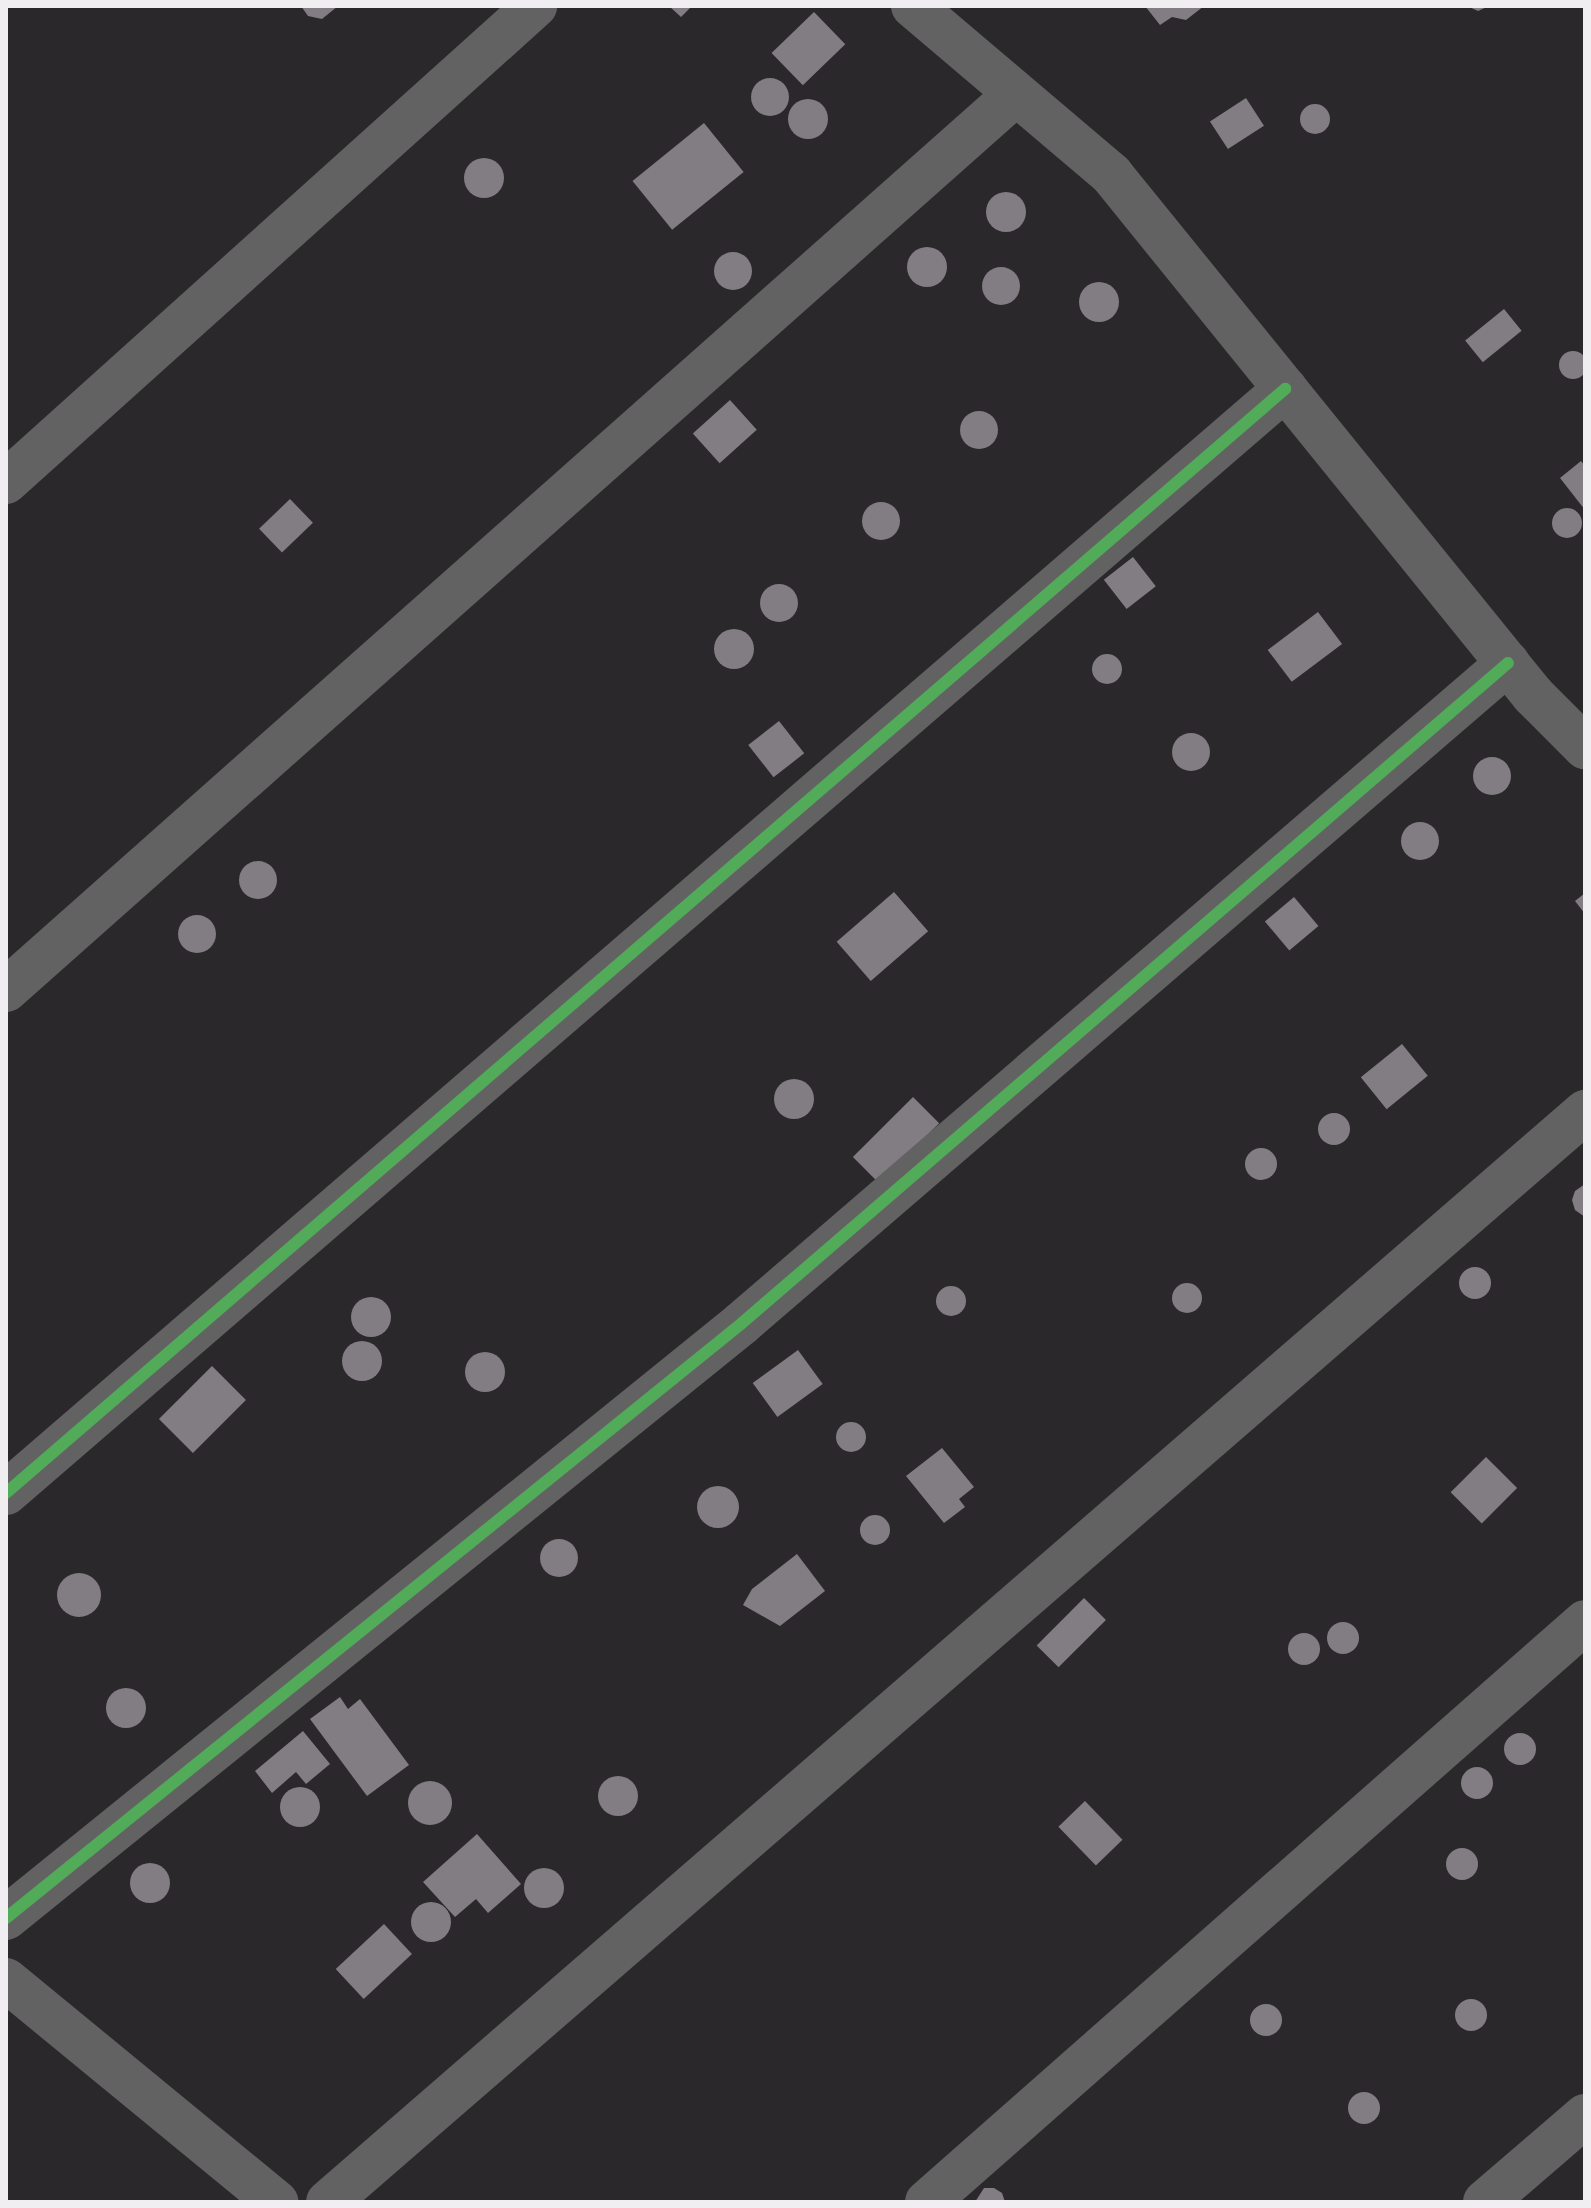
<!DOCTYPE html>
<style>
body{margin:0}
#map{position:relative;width:1591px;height:2208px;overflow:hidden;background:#2a282b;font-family:Helvetica,sans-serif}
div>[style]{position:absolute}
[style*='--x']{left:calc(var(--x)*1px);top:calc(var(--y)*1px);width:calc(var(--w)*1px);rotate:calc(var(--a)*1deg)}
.building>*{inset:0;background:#827c83;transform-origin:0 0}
.round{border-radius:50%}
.minor>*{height:44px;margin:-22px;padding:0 22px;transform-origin:22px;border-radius:22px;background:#636263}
.cycleway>*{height:12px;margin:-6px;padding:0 6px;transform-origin:6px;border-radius:6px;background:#51ab58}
span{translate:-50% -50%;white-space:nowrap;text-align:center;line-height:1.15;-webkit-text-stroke:8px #221d22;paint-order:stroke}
.frame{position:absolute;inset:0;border:8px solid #f1eef1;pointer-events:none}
</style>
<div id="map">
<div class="building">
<i style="clip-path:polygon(301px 6px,338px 6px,322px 19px,308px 16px)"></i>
<i style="clip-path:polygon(669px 6px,692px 6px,681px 17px)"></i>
<i style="clip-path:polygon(1145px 6px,1204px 6px,1186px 20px,1172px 17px,1160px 25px)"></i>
<i style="clip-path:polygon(1467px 6px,1489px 6px,1478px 11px)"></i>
<i style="left:814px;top:12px;width:45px;height:59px;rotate:46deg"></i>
<i class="round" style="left:751px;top:78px;width:38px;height:38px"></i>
<i style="left:1246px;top:98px;width:33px;height:43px;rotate:57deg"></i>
<i class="round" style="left:788px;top:99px;width:40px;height:40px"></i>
<i class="round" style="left:1300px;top:104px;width:30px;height:30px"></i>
<i style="left:704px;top:123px;width:63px;height:92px;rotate:51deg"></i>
<i class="round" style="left:464px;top:158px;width:40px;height:40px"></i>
<i class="round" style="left:986px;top:192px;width:40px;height:40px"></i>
<i class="round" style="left:907px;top:247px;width:40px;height:40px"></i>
<i class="round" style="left:714px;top:252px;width:38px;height:38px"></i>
<i class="round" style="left:982px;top:267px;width:38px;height:38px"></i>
<i class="round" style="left:1079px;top:282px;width:40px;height:40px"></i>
<i style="left:1504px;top:309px;width:28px;height:50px;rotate:51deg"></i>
<i class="round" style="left:1559px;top:351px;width:28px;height:28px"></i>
<i style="left:730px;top:400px;width:40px;height:50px;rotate:48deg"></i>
<i class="round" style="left:960px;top:411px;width:38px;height:38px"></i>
<i style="clip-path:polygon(1581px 461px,1585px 466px,1585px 510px,1560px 478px)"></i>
<i style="left:290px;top:499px;width:33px;height:43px;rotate:46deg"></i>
<i class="round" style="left:862px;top:502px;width:38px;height:38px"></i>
<i class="round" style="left:1552px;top:508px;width:30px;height:30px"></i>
<i style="left:1133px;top:557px;width:37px;height:37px;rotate:52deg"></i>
<i class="round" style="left:760px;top:584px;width:38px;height:38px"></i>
<i style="left:1318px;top:612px;width:40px;height:63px;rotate:53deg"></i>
<i class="round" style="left:714px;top:629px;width:40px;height:40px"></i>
<i class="round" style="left:1092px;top:654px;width:30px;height:30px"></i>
<i style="left:779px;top:721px;width:41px;height:39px;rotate:52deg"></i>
<i class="round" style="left:1172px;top:733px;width:38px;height:38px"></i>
<i class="round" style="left:1473px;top:757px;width:38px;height:38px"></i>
<i class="round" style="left:1401px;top:822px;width:38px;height:38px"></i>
<i class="round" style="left:239px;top:861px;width:38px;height:38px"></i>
<i style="left:894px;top:892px;width:52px;height:76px;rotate:49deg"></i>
<i style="clip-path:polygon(1585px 893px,1585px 914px,1575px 901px)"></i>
<i style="left:1294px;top:897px;width:38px;height:38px;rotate:50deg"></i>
<i class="round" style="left:178px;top:915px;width:38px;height:38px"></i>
<i style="left:1402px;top:1044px;width:41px;height:53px;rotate:51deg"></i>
<i class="round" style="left:774px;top:1079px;width:40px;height:40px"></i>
<i style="left:913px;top:1097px;width:37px;height:85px;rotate:45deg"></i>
<i class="round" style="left:1318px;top:1113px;width:32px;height:32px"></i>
<i class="round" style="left:1245px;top:1148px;width:32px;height:32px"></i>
<i style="clip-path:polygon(1585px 1184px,1585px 1217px,1575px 1210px,1572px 1200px,1575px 1191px)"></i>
<i class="round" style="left:1459px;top:1267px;width:32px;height:32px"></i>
<i class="round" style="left:1172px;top:1283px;width:30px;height:30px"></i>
<i class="round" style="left:936px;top:1286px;width:30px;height:30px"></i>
<i class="round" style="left:351px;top:1297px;width:40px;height:40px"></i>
<i class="round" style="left:342px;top:1341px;width:40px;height:40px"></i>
<i style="left:798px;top:1350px;width:42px;height:56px;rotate:54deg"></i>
<i class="round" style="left:465px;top:1352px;width:40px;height:40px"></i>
<i style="left:212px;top:1366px;width:48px;height:75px;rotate:45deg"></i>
<i class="round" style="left:836px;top:1422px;width:30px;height:30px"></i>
<i style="clip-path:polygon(942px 1448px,974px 1487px,959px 1499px,965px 1507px,944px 1523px,906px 1476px)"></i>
<i style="left:1486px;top:1457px;width:44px;height:50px;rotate:45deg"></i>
<i class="round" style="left:697px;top:1486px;width:42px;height:42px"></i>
<i class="round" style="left:860px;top:1515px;width:30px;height:30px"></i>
<i class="round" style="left:540px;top:1539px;width:38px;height:38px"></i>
<i style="clip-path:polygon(797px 1554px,825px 1591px,780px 1626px,743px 1605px,752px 1589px)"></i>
<i class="round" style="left:57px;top:1573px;width:44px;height:44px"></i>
<i style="left:1084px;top:1598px;width:31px;height:67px;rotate:45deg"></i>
<i class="round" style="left:1327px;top:1622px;width:32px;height:32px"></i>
<i class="round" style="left:1288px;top:1633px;width:32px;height:32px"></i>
<i class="round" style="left:106px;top:1688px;width:40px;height:40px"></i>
<i style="clip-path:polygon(340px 1697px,348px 1709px,360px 1699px,409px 1765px,367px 1796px,310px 1719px)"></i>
<i style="clip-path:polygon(303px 1731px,330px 1764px,306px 1784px,296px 1772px,272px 1793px,255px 1771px)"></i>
<i class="round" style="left:1504px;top:1733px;width:32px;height:32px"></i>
<i class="round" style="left:1461px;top:1767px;width:32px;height:32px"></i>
<i class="round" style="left:598px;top:1776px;width:40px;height:40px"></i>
<i class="round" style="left:408px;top:1781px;width:44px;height:44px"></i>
<i class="round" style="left:280px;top:1787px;width:40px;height:40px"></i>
<i style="left:1085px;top:1801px;width:54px;height:37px;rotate:46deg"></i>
<i style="clip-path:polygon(477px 1834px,521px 1884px,488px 1913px,476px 1899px,455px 1917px,423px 1882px)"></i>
<i class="round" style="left:1446px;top:1848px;width:32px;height:32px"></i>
<i class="round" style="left:130px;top:1863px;width:40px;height:40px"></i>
<i class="round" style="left:524px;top:1868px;width:40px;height:40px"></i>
<i class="round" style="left:411px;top:1902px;width:40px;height:40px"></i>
<i style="left:384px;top:1924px;width:41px;height:66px;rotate:47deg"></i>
<i class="round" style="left:1455px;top:1999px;width:32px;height:32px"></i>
<i class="round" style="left:1250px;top:2004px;width:32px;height:32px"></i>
<i class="round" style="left:1348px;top:2092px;width:32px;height:32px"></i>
<i style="clip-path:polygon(984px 2188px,994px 2188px,1002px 2193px,1005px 2202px,975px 2202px)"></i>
</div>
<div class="minor">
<i style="--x:913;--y:6;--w:260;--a:40.3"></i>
<i style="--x:1111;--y:174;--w:670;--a:50.99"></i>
<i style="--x:1533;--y:695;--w:74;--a:45"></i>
<i style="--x:6;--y:482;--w:712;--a:-41.98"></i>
<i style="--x:6;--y:990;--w:1350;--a:-41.58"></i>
<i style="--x:6;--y:1493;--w:1690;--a:-40.8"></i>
<i style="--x:6;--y:1918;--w:946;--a:-38.95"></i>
<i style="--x:742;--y:1323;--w:1011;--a:-40.75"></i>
<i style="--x:6;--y:1980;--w:350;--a:39.4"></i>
<i style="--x:328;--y:2202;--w:1664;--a:-40.93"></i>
<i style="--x:927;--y:2202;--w:877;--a:-41.39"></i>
<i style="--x:1485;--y:2202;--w:132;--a:-40.7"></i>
</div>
<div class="cycleway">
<i style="--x:6;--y:1493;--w:1690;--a:-40.8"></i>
<i style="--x:6;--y:1918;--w:946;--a:-38.95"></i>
<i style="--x:742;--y:1323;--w:1011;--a:-40.75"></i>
</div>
<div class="frame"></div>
</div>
